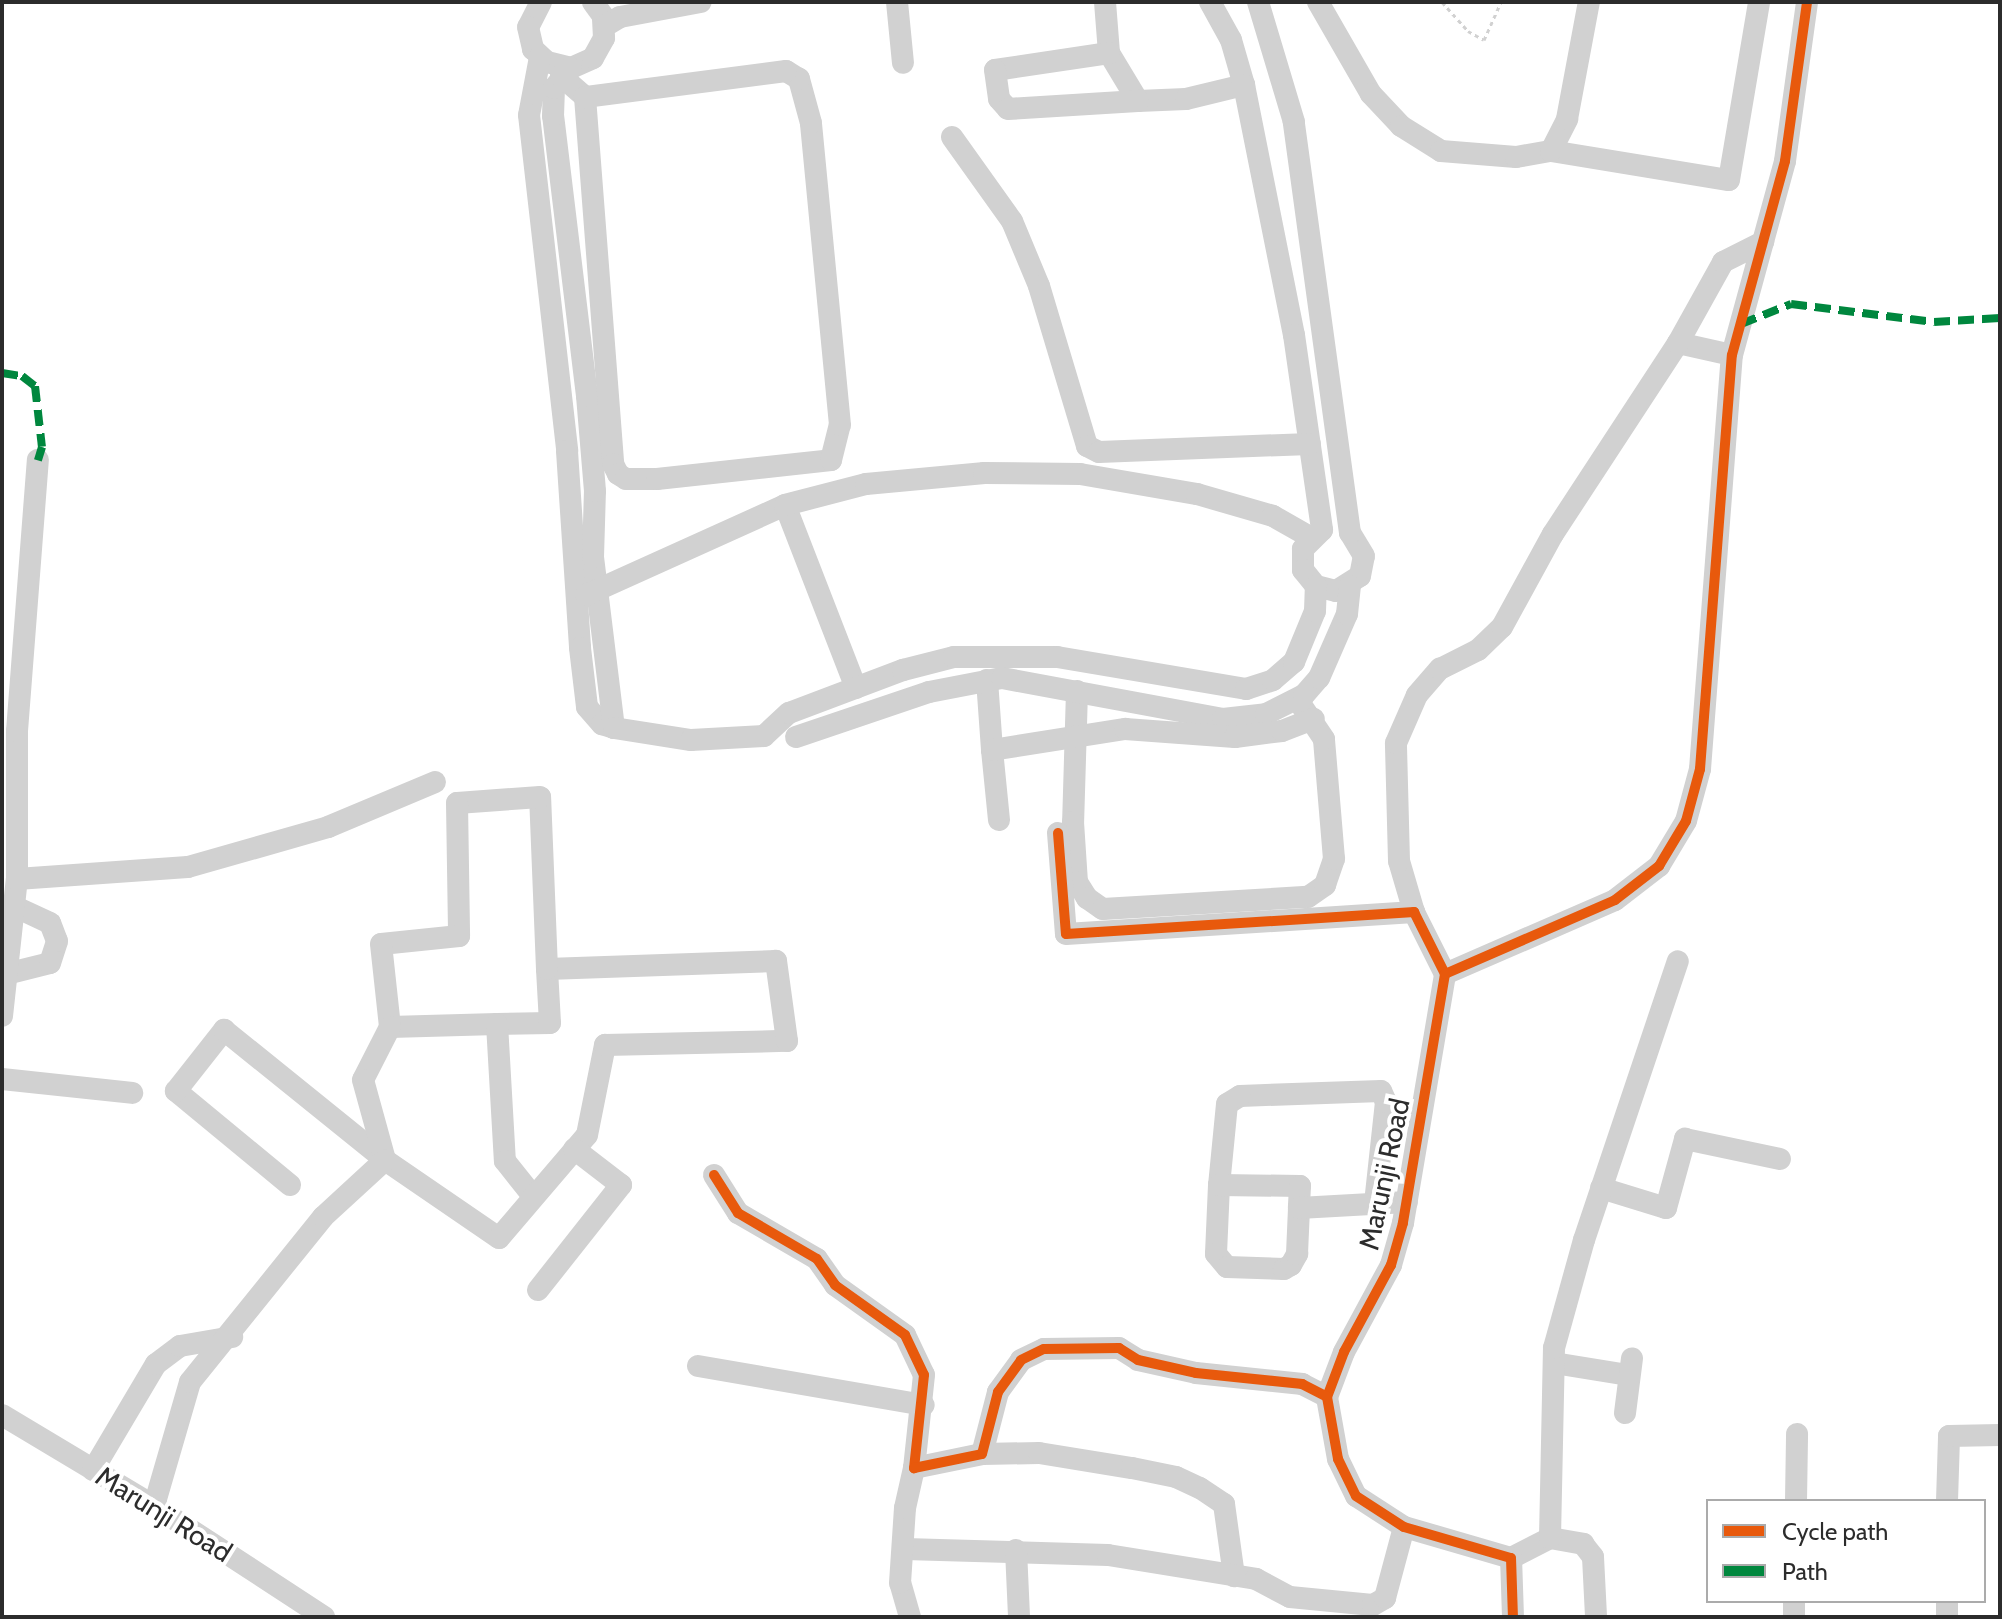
<!DOCTYPE html>
<style>
body{margin:0}
#map{position:relative;width:2002px;height:1619px;overflow:hidden;background:#fff;font-family:Cabin,sans-serif}
div>[style]{position:absolute}
[style*='--x']{left:calc(var(--x)*1px);top:calc(var(--y)*1px);width:calc(var(--w)*1px);rotate:calc(var(--a)*1deg)}
.path>*{height:3px;margin-top:-1.5px;transform-origin:0;background:repeating-linear-gradient(90deg,#d1d1d1 0 4px,transparent 0 8px)}
.minor>*{height:22px;margin:-11px;padding:0 11px;transform-origin:11px;border-radius:11px;background:#d1d1d1}
.quiet>*{height:8px;margin-top:-4px;transform-origin:0;background:repeating-linear-gradient(90deg,#00873e 0 16px,transparent 0 24px)}
.cycleway>*{height:10px;margin:-5px;padding:0 5px;transform-origin:5px;border-radius:5px;background:#e8590c}
span{translate:-50% -50%;white-space:nowrap;text-align:center;line-height:1.15;-webkit-text-stroke:8px #fff;paint-order:stroke}
.street-label{font-size:28px;color:#2c2c2c}
.frame{position:absolute;inset:0;border:4px solid #2c2c2c;pointer-events:none}
.legend{position:absolute;left:1706px;top:1499px;width:280px;height:104px;box-sizing:border-box;background:#fff;border:2px solid #ababab;margin:0;padding:10px 14px;list-style:none;font-size:24px;color:#2c2c2c}
.legend li{display:flex;align-items:center;gap:16px;height:40px}
.legend b{width:40px;border:2px solid #ababab}
</style>
<div id="map">
<div class="path">
<i style="--x:1442;--y:2;--w:39;--a:48"></i>
<i style="--x:1468;--y:31;--w:18;--a:29"></i>
<i style="--x:1484;--y:40;--w:42;--a:-65.9"></i>
</div>
<div class="minor">
<i style="--x:541;--y:2;--w:28;--a:117"></i>
<i style="--x:528;--y:27;--w:23;--a:77"></i>
<i style="--x:533;--y:49;--w:19;--a:43"></i>
<i style="--x:547;--y:62;--w:25;--a:14"></i>
<i style="--x:571;--y:68;--w:24;--a:-24"></i>
<i style="--x:593;--y:58;--w:23;--a:-61"></i>
<i style="--x:604;--y:38;--w:22;--a:-93"></i>
<i style="--x:603;--y:16;--w:17;--a:-126"></i>
<i style="--x:897;--y:2;--w:61;--a:84.4"></i>
<i style="--x:1105;--y:2;--w:51;--a:85.5"></i>
<i style="--x:1109;--y:53;--w:56;--a:58.9"></i>
<i style="--x:1138;--y:101;--w:48;--a:-2.4"></i>
<i style="--x:1186;--y:99;--w:60;--a:-13.6"></i>
<i style="--x:1210;--y:2;--w:43;--a:61.1"></i>
<i style="--x:1231;--y:40;--w:47;--a:73.9"></i>
<i style="--x:1244;--y:85;--w:255;--a:78.7"></i>
<i style="--x:1294;--y:335;--w:197;--a:81.8"></i>
<i style="--x:1322;--y:530;--w:27;--a:135"></i>
<i style="--x:1303;--y:549;--w:21;--a:90"></i>
<i style="--x:1303;--y:570;--w:21;--a:51"></i>
<i style="--x:1316;--y:586;--w:21;--a:14"></i>
<i style="--x:1336;--y:591;--w:28;--a:-32"></i>
<i style="--x:1360;--y:576;--w:20;--a:-79"></i>
<i style="--x:1364;--y:556;--w:27;--a:-121"></i>
<i style="--x:1350;--y:533;--w:415;--a:-97.8"></i>
<i style="--x:1294;--y:122;--w:125;--a:-106.7"></i>
<i style="--x:1318;--y:2;--w:106;--a:60.1"></i>
<i style="--x:1371;--y:94;--w:44;--a:46.8"></i>
<i style="--x:1401;--y:126;--w:47;--a:32"></i>
<i style="--x:1441;--y:151;--w:75;--a:4.6"></i>
<i style="--x:1516;--y:157;--w:36;--a:-10"></i>
<i style="--x:1551;--y:151;--w:180;--a:9.3"></i>
<i style="--x:1729;--y:180;--w:181;--a:-80.4"></i>
<i style="--x:605;--y:26;--w:17;--a:-31"></i>
<i style="--x:620;--y:17;--w:82;--a:-10.5"></i>
<i style="--x:1109;--y:53;--w:115;--a:171.5"></i>
<i style="--x:995;--y:70;--w:29;--a:82"></i>
<i style="--x:999;--y:99;--w:13;--a:48"></i>
<i style="--x:1008;--y:109;--w:130;--a:-3.5"></i>
<i style="--x:540;--y:57;--w:59;--a:100.7"></i>
<i style="--x:529;--y:115;--w:338;--a:83.5"></i>
<i style="--x:567;--y:451;--w:197;--a:86.2"></i>
<i style="--x:580;--y:648;--w:59;--a:83.2"></i>
<i style="--x:587;--y:707;--w:23;--a:49"></i>
<i style="--x:602;--y:724;--w:13;--a:18"></i>
<i style="--x:614;--y:728;--w:172;--a:-97"></i>
<i style="--x:593;--y:557;--w:66;--a:-88.3"></i>
<i style="--x:595;--y:491;--w:95;--a:-94.8"></i>
<i style="--x:587;--y:396;--w:282;--a:-96.9"></i>
<i style="--x:553;--y:116;--w:28;--a:-88"></i>
<i style="--x:554;--y:88;--w:26;--a:-50"></i>
<i style="--x:561;--y:76;--w:32;--a:41"></i>
<i style="--x:585;--y:97;--w:368;--a:85.6"></i>
<i style="--x:613;--y:464;--w:11;--a:63"></i>
<i style="--x:618;--y:474;--w:9;--a:32"></i>
<i style="--x:626;--y:479;--w:31;--a:0"></i>
<i style="--x:657;--y:479;--w:175;--a:-6.2"></i>
<i style="--x:831;--y:460;--w:36;--a:-76"></i>
<i style="--x:840;--y:425;--w:303;--a:-95.5"></i>
<i style="--x:811;--y:123;--w:46;--a:-105.3"></i>
<i style="--x:799;--y:79;--w:15;--a:-148"></i>
<i style="--x:786;--y:71;--w:203;--a:172.6"></i>
<i style="--x:952;--y:137;--w:103;--a:54.5"></i>
<i style="--x:1012;--y:221;--w:70;--a:67.4"></i>
<i style="--x:1039;--y:286;--w:167;--a:73.3"></i>
<i style="--x:1087;--y:446;--w:13;--a:27"></i>
<i style="--x:1099;--y:452;--w:211;--a:-2.2"></i>
<i style="--x:1551;--y:151;--w:36;--a:-63"></i>
<i style="--x:1567;--y:119;--w:119;--a:-79.4"></i>
<i style="--x:1678;--y:343;--w:55;--a:12.5"></i>
<i style="--x:586;--y:595;--w:218;--a:-24.3"></i>
<i style="--x:987;--y:680;--w:70;--a:85.9"></i>
<i style="--x:856;--y:688;--w:196;--a:-111.2"></i>
<i style="--x:785;--y:505;--w:84;--a:-14.5"></i>
<i style="--x:866;--y:484;--w:119;--a:-5.3"></i>
<i style="--x:984;--y:473;--w:96;--a:0.6"></i>
<i style="--x:1080;--y:474;--w:119;--a:9.7"></i>
<i style="--x:1197;--y:494;--w:79;--a:16.1"></i>
<i style="--x:1273;--y:516;--w:43;--a:29.6"></i>
<i style="--x:1077;--y:691;--w:131;--a:91.7"></i>
<i style="--x:1073;--y:822;--w:60;--a:86.2"></i>
<i style="--x:1077;--y:882;--w:19;--a:58"></i>
<i style="--x:1087;--y:898;--w:19;--a:35"></i>
<i style="--x:1103;--y:909;--w:205;--a:-3.4"></i>
<i style="--x:1308;--y:897;--w:21;--a:-35"></i>
<i style="--x:1325;--y:885;--w:28;--a:-71"></i>
<i style="--x:1334;--y:859;--w:120;--a:-94.8"></i>
<i style="--x:1324;--y:739;--w:48;--a:-124"></i>
<i style="--x:614;--y:728;--w:78;--a:8.9"></i>
<i style="--x:691;--y:740;--w:73;--a:-3.1"></i>
<i style="--x:764;--y:736;--w:34;--a:-43"></i>
<i style="--x:789;--y:713;--w:122;--a:-20.7"></i>
<i style="--x:903;--y:670;--w:53;--a:-14.3"></i>
<i style="--x:954;--y:657;--w:103;--a:0"></i>
<i style="--x:1057;--y:657;--w:192;--a:9.6"></i>
<i style="--x:1246;--y:689;--w:28;--a:-18"></i>
<i style="--x:1273;--y:680;--w:28;--a:-41"></i>
<i style="--x:1294;--y:662;--w:55;--a:-67.6"></i>
<i style="--x:1315;--y:611;--w:25;--a:-88"></i>
<i style="--x:796;--y:737;--w:140;--a:-18.7"></i>
<i style="--x:929;--y:692;--w:74;--a:-10.9"></i>
<i style="--x:1002;--y:678;--w:225;--a:10.5"></i>
<i style="--x:1223;--y:719;--w:43;--a:-6.6"></i>
<i style="--x:1266;--y:714;--w:42;--a:-26.6"></i>
<i style="--x:1304;--y:695;--w:23;--a:-49"></i>
<i style="--x:1319;--y:678;--w:70;--a:-66.4"></i>
<i style="--x:1347;--y:614;--w:28;--a:-84"></i>
<i style="--x:999;--y:820;--w:70;--a:-95.7"></i>
<i style="--x:992;--y:750;--w:135;--a:-9"></i>
<i style="--x:1125;--y:729;--w:110;--a:4.2"></i>
<i style="--x:1235;--y:737;--w:47;--a:-7.3"></i>
<i style="--x:1282;--y:731;--w:34;--a:-21"></i>
<i style="--x:1058;--y:833;--w:101;--a:85.5"></i>
<i style="--x:1066;--y:934;--w:349;--a:-3.6"></i>
<i style="--x:17;--y:879;--w:171;--a:-4"></i>
<i style="--x:188;--y:867;--w:146;--a:-15.9"></i>
<i style="--x:328;--y:827;--w:116;--a:-22.8"></i>
<i style="--x:6;--y:974;--w:45;--a:-14"></i>
<i style="--x:50;--y:963;--w:23;--a:-72"></i>
<i style="--x:57;--y:941;--w:19;--a:-111"></i>
<i style="--x:50;--y:923;--w:40;--a:-155"></i>
<i style="--x:1445;--y:974;--w:185;--a:-23.5"></i>
<i style="--x:1615;--y:900;--w:56;--a:-37.7"></i>
<i style="--x:1659;--y:866;--w:52;--a:-59"></i>
<i style="--x:1686;--y:821;--w:54;--a:-74.9"></i>
<i style="--x:1700;--y:769;--w:415;--a:-85.6"></i>
<i style="--x:1732;--y:355;--w:201;--a:-74.7"></i>
<i style="--x:1785;--y:161;--w:161;--a:-82.1"></i>
<i style="--x:2;--y:1016;--w:138;--a:-83.8"></i>
<i style="--x:17;--y:879;--w:148;--a:-90"></i>
<i style="--x:17;--y:731;--w:272;--a:-85.6"></i>
<i style="--x:497;--y:1024;--w:53;--a:-1.1"></i>
<i style="--x:550;--y:1023;--w:54;--a:-93.2"></i>
<i style="--x:390;--y:1027;--w:107;--a:-1.6"></i>
<i style="--x:497;--y:1024;--w:137;--a:86.7"></i>
<i style="--x:505;--y:1161;--w:43;--a:51.5"></i>
<i style="--x:2;--y:1079;--w:131;--a:6.1"></i>
<i style="--x:714;--y:1175;--w:45;--a:57.7"></i>
<i style="--x:738;--y:1213;--w:91;--a:30.2"></i>
<i style="--x:817;--y:1259;--w:32;--a:55"></i>
<i style="--x:835;--y:1285;--w:86;--a:35.5"></i>
<i style="--x:905;--y:1335;--w:44;--a:64.6"></i>
<i style="--x:924;--y:1375;--w:94;--a:96.1"></i>
<i style="--x:914;--y:1468;--w:69;--a:-11.6"></i>
<i style="--x:982;--y:1454;--w:64;--a:-75.5"></i>
<i style="--x:998;--y:1392;--w:39;--a:-54"></i>
<i style="--x:1021;--y:1360;--w:25;--a:-26"></i>
<i style="--x:1044;--y:1349;--w:75;--a:-0.8"></i>
<i style="--x:1119;--y:1348;--w:22;--a:32"></i>
<i style="--x:1138;--y:1360;--w:59;--a:12.6"></i>
<i style="--x:1196;--y:1373;--w:107;--a:5.9"></i>
<i style="--x:1302;--y:1384;--w:28;--a:27"></i>
<i style="--x:290;--y:1185;--w:148;--a:-140.5"></i>
<i style="--x:176;--y:1091;--w:78;--a:-51.8"></i>
<i style="--x:224;--y:1030;--w:207;--a:38.9"></i>
<i style="--x:385;--y:1160;--w:138;--a:34.4"></i>
<i style="--x:499;--y:1238;--w:135;--a:-49.5"></i>
<i style="--x:587;--y:1135;--w:92;--a:-78.7"></i>
<i style="--x:605;--y:1045;--w:182;--a:-1.3"></i>
<i style="--x:787;--y:1041;--w:81;--a:-97.8"></i>
<i style="--x:776;--y:961;--w:229;--a:178"></i>
<i style="--x:547;--y:969;--w:172;--a:-92.3"></i>
<i style="--x:540;--y:797;--w:83;--a:175.9"></i>
<i style="--x:457;--y:803;--w:133;--a:89.1"></i>
<i style="--x:459;--y:936;--w:78;--a:174.1"></i>
<i style="--x:381;--y:944;--w:83;--a:83.8"></i>
<i style="--x:390;--y:1027;--w:59;--a:117"></i>
<i style="--x:363;--y:1080;--w:83;--a:74.6"></i>
<i style="--x:1219;--y:1185;--w:69;--a:92.5"></i>
<i style="--x:1216;--y:1254;--w:17;--a:50"></i>
<i style="--x:1227;--y:1267;--w:57;--a:2"></i>
<i style="--x:1284;--y:1269;--w:8;--a:-30"></i>
<i style="--x:1291;--y:1265;--w:13;--a:-61"></i>
<i style="--x:1297;--y:1254;--w:46;--a:-87.5"></i>
<i style="--x:1601;--y:1188;--w:68;--a:17.1"></i>
<i style="--x:1666;--y:1208;--w:72;--a:-74.6"></i>
<i style="--x:1685;--y:1139;--w:97;--a:11.9"></i>
<i style="--x:1375;--y:1203;--w:102;--a:-83.8"></i>
<i style="--x:1386;--y:1102;--w:12;--a:-114"></i>
<i style="--x:1381;--y:1091;--w:141;--a:178"></i>
<i style="--x:1240;--y:1096;--w:15;--a:148"></i>
<i style="--x:1227;--y:1104;--w:81;--a:95.6"></i>
<i style="--x:1219;--y:1185;--w:81;--a:0.7"></i>
<i style="--x:1300;--y:1186;--w:22;--a:93"></i>
<i style="--x:1299;--y:1208;--w:108;--a:-3.2"></i>
<i style="--x:538;--y:1290;--w:134;--a:-51.7"></i>
<i style="--x:621;--y:1185;--w:59;--a:-142.5"></i>
<i style="--x:1554;--y:1363;--w:75;--a:9.2"></i>
<i style="--x:698;--y:1366;--w:229;--a:9.8"></i>
<i style="--x:1625;--y:1413;--w:55;--a:-82.7"></i>
<i style="--x:2;--y:1415;--w:177;--a:30.9"></i>
<i style="--x:154;--y:1506;--w:203;--a:33.1"></i>
<i style="--x:982;--y:1454;--w:57;--a:-1"></i>
<i style="--x:1039;--y:1453;--w:94;--a:9.2"></i>
<i style="--x:1132;--y:1468;--w:45;--a:11.6"></i>
<i style="--x:1176;--y:1477;--w:26;--a:25"></i>
<i style="--x:1200;--y:1488;--w:29;--a:34"></i>
<i style="--x:1224;--y:1504;--w:73;--a:82.1"></i>
<i style="--x:93;--y:1470;--w:123;--a:-59.3"></i>
<i style="--x:156;--y:1364;--w:30;--a:-37"></i>
<i style="--x:180;--y:1346;--w:53;--a:-9.8"></i>
<i style="--x:1796;--y:1501;--w:67;--a:-89.1"></i>
<i style="--x:1947;--y:1501;--w:65;--a:-88.2"></i>
<i style="--x:1949;--y:1436;--w:51;--a:-1.1"></i>
<i style="--x:154;--y:1506;--w:129;--a:-73.8"></i>
<i style="--x:190;--y:1382;--w:212;--a:-51.1"></i>
<i style="--x:323;--y:1217;--w:84;--a:-42.6"></i>
<i style="--x:1550;--y:1538;--w:34;--a:10"></i>
<i style="--x:1583;--y:1544;--w:16;--a:52"></i>
<i style="--x:1593;--y:1557;--w:60;--a:87.1"></i>
<i style="--x:905;--y:1549;--w:203;--a:1.7"></i>
<i style="--x:1108;--y:1555;--w:150;--a:9.2"></i>
<i style="--x:1256;--y:1579;--w:38;--a:28"></i>
<i style="--x:1290;--y:1597;--w:83;--a:5.5"></i>
<i style="--x:1373;--y:1605;--w:14;--a:-30"></i>
<i style="--x:1385;--y:1598;--w:73;--a:-75"></i>
<i style="--x:1016;--y:1550;--w:67;--a:87.4"></i>
<i style="--x:1511;--y:1558;--w:44;--a:-27.1"></i>
<i style="--x:1550;--y:1538;--w:190;--a:-88.8"></i>
<i style="--x:1554;--y:1348;--w:112;--a:-74.5"></i>
<i style="--x:1584;--y:1240;--w:294;--a:-71.4"></i>
<i style="--x:1947;--y:1601;--w:16;--a:90"></i>
<i style="--x:910;--y:1617;--w:35;--a:-106"></i>
<i style="--x:900;--y:1583;--w:75;--a:-86.2"></i>
<i style="--x:905;--y:1508;--w:41;--a:-77.3"></i>
<i style="--x:1513;--y:1617;--w:59;--a:-91.9"></i>
<i style="--x:1511;--y:1558;--w:111;--a:-163.8"></i>
<i style="--x:1404;--y:1527;--w:57;--a:-147.1"></i>
<i style="--x:1356;--y:1496;--w:41;--a:-115.9"></i>
<i style="--x:1338;--y:1459;--w:63;--a:-100.1"></i>
<i style="--x:1327;--y:1397;--w:48;--a:-69.3"></i>
<i style="--x:1344;--y:1352;--w:99;--a:-61.6"></i>
<i style="--x:1391;--y:1265;--w:44;--a:-74.1"></i>
<i style="--x:1403;--y:1223;--w:253;--a:-80.4"></i>
<i style="--x:1445;--y:974;--w:69;--a:-116.6"></i>
<i style="--x:1414;--y:912;--w:53;--a:-106.4"></i>
<i style="--x:1399;--y:861;--w:118;--a:-91.5"></i>
<i style="--x:1396;--y:743;--w:52;--a:-66.4"></i>
<i style="--x:1417;--y:695;--w:35;--a:-49"></i>
<i style="--x:1440;--y:669;--w:42;--a:-26.6"></i>
<i style="--x:1478;--y:650;--w:33;--a:-44"></i>
<i style="--x:1502;--y:627;--w:106;--a:-61.3"></i>
<i style="--x:1553;--y:534;--w:228;--a:-56.8"></i>
<i style="--x:1678;--y:343;--w:93;--a:-60.9"></i>
<i style="--x:1723;--y:262;--w:45;--a:-26.6"></i>
<i style="--x:1794;--y:1617;--w:16;--a:-90"></i>
</div>
<div class="quiet">
<i style="--x:1741;--y:324;--w:54;--a:-21.8"></i>
<i style="--x:1791;--y:304;--w:144;--a:7.2"></i>
<i style="--x:1934;--y:322;--w:66;--a:-3.5"></i>
<i style="--x:2;--y:373;--w:20;--a:9"></i>
<i style="--x:22;--y:376;--w:16;--a:38"></i>
<i style="--x:35;--y:386;--w:61;--a:83.5"></i>
<i style="--x:42;--y:447;--w:14;--a:107"></i>
</div>
<div class="cycleway">
<i style="--x:1058;--y:833;--w:101;--a:85.5"></i>
<i style="--x:1066;--y:934;--w:349;--a:-3.6"></i>
<i style="--x:1414;--y:912;--w:69;--a:63.4"></i>
<i style="--x:1445;--y:974;--w:253;--a:99.6"></i>
<i style="--x:1403;--y:1223;--w:44;--a:105.9"></i>
<i style="--x:1391;--y:1265;--w:99;--a:118.4"></i>
<i style="--x:1344;--y:1352;--w:48;--a:110.7"></i>
<i style="--x:1327;--y:1397;--w:63;--a:79.9"></i>
<i style="--x:1338;--y:1459;--w:41;--a:64.1"></i>
<i style="--x:1356;--y:1496;--w:57;--a:32.9"></i>
<i style="--x:1404;--y:1527;--w:111;--a:16.2"></i>
<i style="--x:1511;--y:1558;--w:59;--a:88.1"></i>
<i style="--x:1445;--y:974;--w:185;--a:-23.5"></i>
<i style="--x:1615;--y:900;--w:56;--a:-37.7"></i>
<i style="--x:1659;--y:866;--w:52;--a:-59"></i>
<i style="--x:1686;--y:821;--w:54;--a:-74.9"></i>
<i style="--x:1700;--y:769;--w:415;--a:-85.6"></i>
<i style="--x:1732;--y:355;--w:201;--a:-74.7"></i>
<i style="--x:1785;--y:161;--w:161;--a:-82.1"></i>
<i style="--x:714;--y:1175;--w:45;--a:57.7"></i>
<i style="--x:738;--y:1213;--w:91;--a:30.2"></i>
<i style="--x:817;--y:1259;--w:32;--a:55"></i>
<i style="--x:835;--y:1285;--w:86;--a:35.5"></i>
<i style="--x:905;--y:1335;--w:44;--a:64.6"></i>
<i style="--x:924;--y:1375;--w:94;--a:96.1"></i>
<i style="--x:914;--y:1468;--w:69;--a:-11.6"></i>
<i style="--x:982;--y:1454;--w:64;--a:-75.5"></i>
<i style="--x:998;--y:1392;--w:39;--a:-54"></i>
<i style="--x:1021;--y:1360;--w:25;--a:-26"></i>
<i style="--x:1044;--y:1349;--w:75;--a:-0.8"></i>
<i style="--x:1119;--y:1348;--w:22;--a:32"></i>
<i style="--x:1138;--y:1360;--w:59;--a:12.6"></i>
<i style="--x:1196;--y:1373;--w:107;--a:5.9"></i>
<i style="--x:1302;--y:1384;--w:28;--a:27"></i>
</div>
<div class="street-label">
<span style="left:1384px;top:1174px;rotate:-78deg">Marunji Road</span>
<span style="left:164px;top:1514px;rotate:32deg">Marunji Road</span>
</div>
<div class="frame"></div>
<ul class="legend">
<li><b style="height:10px;background:#e8590c"></b>Cycle path</li>
<li><b style="height:10px;background:#00873e"></b>Path</li>
</ul>
</div>
